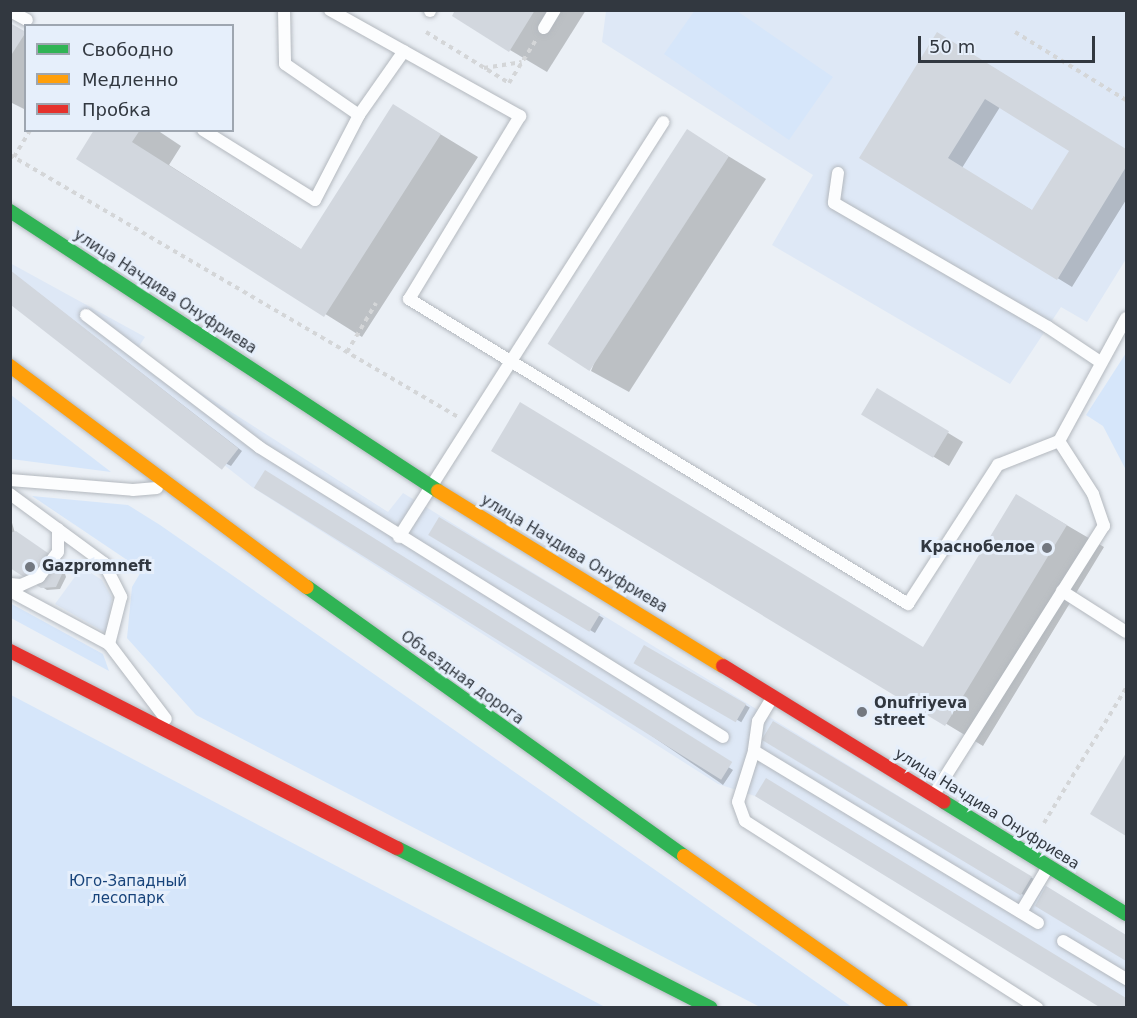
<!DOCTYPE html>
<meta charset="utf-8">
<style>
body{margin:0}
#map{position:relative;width:1137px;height:1018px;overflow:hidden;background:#ebf0f6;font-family:"DejaVu Sans",sans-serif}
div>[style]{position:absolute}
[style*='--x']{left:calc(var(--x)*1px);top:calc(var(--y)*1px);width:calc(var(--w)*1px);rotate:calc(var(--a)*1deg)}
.built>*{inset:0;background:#dee8f6}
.green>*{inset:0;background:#d6e6fa}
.shadow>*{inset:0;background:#0003;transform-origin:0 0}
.building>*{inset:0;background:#d2d7de;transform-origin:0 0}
.path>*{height:4px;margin-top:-2px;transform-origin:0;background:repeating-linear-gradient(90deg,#d4d6d8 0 4.5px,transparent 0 9px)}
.roads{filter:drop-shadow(0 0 2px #b3b8be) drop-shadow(0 0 2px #b3b8be)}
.lane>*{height:12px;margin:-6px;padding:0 6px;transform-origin:6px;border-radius:6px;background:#fcfdfe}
.fast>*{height:14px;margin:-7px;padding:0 7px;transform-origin:7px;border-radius:7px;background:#30b455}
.slow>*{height:14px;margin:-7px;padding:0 7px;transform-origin:7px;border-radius:7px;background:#ff9f0a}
.jam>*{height:14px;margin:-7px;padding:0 7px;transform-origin:7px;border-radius:7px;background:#e5322d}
.dots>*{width:16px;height:16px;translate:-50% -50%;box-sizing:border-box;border:3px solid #e6effb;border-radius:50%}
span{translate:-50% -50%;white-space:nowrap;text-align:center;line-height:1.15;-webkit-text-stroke:6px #e6effb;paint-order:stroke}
.street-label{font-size:15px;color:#323840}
.poi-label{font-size:15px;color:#323840;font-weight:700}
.right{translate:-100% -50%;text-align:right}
.left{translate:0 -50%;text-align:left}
.park-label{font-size:15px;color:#17437a}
.frame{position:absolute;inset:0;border:12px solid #323840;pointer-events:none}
.legend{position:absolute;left:24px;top:24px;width:210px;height:108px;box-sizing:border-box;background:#e6effb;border:2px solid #9ea6b0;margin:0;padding:8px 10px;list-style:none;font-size:18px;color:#323840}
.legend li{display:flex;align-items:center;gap:12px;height:30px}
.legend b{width:30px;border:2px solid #9ea6b0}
.scale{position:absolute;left:918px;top:36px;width:177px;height:27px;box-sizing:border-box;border:3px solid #323840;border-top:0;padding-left:8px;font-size:18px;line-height:21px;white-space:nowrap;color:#323840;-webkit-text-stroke:4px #e6effb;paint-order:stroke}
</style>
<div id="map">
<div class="built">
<i style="clip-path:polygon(606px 11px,1126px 11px,1126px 259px,1087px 322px,1061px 307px,1010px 384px,772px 245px,813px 175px,602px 42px)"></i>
<i style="clip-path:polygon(10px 263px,145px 337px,136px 351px,388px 512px,403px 493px,1126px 935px,1126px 1007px,1101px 1007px,755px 796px,718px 784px,252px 487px,11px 297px)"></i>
<i style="clip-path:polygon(82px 567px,102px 580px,112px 598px,106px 633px,55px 604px)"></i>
</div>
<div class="green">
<i style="clip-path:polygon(695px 10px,737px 11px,833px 77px,789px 140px,664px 54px)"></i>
<i style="clip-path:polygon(1126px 353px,1126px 470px,1103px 426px,1086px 415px)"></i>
<i style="clip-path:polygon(11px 395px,111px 472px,11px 459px)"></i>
<i style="clip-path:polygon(32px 496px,128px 505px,160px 525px,852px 1007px,760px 1007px,196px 715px,127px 638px,132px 587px,142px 570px)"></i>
<i style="clip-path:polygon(10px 603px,103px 654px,109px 671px,11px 618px)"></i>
<i style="clip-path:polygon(11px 695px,605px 1007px,11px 1007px)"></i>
</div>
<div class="shadow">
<i style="clip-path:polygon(457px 10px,586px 10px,547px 72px,510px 50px)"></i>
<i style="clip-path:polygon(10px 24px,26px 33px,26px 110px,10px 102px)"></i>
<i style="clip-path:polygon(evenodd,952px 42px,1126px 150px,1126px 200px,1072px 287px,861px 157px,952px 42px,1000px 107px,1071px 150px,1033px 211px,962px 168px,1000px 107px)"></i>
<i style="clip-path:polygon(394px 106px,478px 157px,362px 337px,78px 159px,96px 130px,157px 130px,181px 146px,169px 165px,302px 250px)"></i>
<i style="clip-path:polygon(687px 131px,766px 179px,629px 392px,591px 371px)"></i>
<i style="clip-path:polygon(10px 271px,242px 451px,231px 466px,227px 464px)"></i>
<i style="clip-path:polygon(892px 399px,963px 442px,949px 466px,863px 414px)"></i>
<i style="clip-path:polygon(493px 450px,924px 648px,1017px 496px,1104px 547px,983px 746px)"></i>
<i style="clip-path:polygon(270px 474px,733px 770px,723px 785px,719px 782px)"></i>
<i style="clip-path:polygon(10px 516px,15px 533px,62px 564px,66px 577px,60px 589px,47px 590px,10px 566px)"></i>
<i style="left:440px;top:520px;width:191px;height:17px;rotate:31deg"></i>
<i style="left:645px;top:647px;width:121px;height:17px;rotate:30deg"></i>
<i style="left:774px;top:723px;width:305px;height:19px;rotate:31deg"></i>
<i style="clip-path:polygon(1126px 756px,1126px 834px,1092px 813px)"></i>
</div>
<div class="building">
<i style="clip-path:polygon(455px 10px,535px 10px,509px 52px,452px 16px)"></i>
<i style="clip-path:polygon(10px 23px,26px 32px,10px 57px)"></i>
<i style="clip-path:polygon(evenodd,937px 32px,1126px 149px,1126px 167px,1057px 280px,859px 158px,937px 32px,985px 99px,1069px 151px,1032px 210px,948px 158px,985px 99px)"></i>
<i style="clip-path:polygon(393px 104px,441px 134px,324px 317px,76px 159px,94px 130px,140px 130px,132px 142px,301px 249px)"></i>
<i style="left:687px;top:129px;width:50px;height:256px;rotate:33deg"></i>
<i style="left:10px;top:270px;width:290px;height:27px;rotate:38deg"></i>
<i style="left:877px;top:388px;width:84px;height:31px;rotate:31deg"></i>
<i style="clip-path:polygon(520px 402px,923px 647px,1016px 494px,1067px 525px,945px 726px,491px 451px)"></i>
<i style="left:265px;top:470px;width:551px;height:21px;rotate:32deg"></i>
<i style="left:439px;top:517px;width:188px;height:21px;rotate:31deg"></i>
<i style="clip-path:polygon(16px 531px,58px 560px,62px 574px,56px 587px,41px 588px,10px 568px,10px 533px)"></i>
<i style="left:644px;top:645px;width:118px;height:21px;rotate:30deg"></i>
<i style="left:773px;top:721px;width:302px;height:22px;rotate:31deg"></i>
<i style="clip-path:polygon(1126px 753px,1126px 836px,1090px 814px)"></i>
<i style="clip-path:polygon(766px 778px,1126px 998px,1126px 1008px,1101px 1008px,755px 796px)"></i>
<i style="clip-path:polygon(1046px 886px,1126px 935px,1126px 961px,1035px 906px)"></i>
</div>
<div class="path">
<i style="--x:426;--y:32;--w:97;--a:31.6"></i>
<i style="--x:509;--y:83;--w:51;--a:-57.9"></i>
<i style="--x:1015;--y:32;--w:130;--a:31.5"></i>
<i style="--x:484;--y:68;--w:38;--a:-9"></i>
<i style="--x:10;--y:155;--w:519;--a:30.32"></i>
<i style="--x:14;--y:157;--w:31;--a:-59"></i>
<i style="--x:347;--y:352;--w:57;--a:-59.4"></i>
<i style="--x:1044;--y:823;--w:158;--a:-58.7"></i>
</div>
<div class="roads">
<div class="lane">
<i style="--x:284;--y:10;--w:54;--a:88.9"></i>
<i style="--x:285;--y:64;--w:90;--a:34.6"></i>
<i style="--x:330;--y:10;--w:218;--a:29.2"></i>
<i style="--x:520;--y:116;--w:214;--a:121.2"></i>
<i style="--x:409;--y:299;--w:585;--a:31.43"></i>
<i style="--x:908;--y:604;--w:166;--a:-57.1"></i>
<i style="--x:998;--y:465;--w:66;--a:-21.5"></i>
<i style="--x:10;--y:11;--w:19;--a:28"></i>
<i style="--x:430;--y:11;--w:1;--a:-90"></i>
<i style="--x:544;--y:28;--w:21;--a:-59"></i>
<i style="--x:203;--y:130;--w:132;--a:32"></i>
<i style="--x:315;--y:200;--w:96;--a:-62.6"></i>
<i style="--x:359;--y:115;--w:78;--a:-54.9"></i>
<i style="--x:838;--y:173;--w:30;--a:98"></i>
<i style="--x:834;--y:203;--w:247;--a:30.1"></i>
<i style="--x:1048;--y:327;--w:61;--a:33.7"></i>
<i style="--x:86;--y:315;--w:218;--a:37.3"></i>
<i style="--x:259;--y:447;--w:547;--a:32.01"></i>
<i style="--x:10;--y:480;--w:123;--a:4.6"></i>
<i style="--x:133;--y:490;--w:24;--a:-5"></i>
<i style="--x:10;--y:494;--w:117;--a:36.3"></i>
<i style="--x:104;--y:563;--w:38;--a:63"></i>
<i style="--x:121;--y:597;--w:49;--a:104.3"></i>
<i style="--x:399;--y:537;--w:492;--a:-57.5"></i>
<i style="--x:10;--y:584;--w:11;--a:5"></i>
<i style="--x:21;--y:585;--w:20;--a:-24"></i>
<i style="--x:39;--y:577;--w:31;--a:-53"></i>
<i style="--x:58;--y:552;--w:23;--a:-90"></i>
<i style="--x:10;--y:591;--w:112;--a:28.2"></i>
<i style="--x:109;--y:644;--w:94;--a:52.8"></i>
<i style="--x:1062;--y:591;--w:76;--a:32.6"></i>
<i style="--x:772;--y:698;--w:27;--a:121"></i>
<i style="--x:758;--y:721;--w:30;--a:98"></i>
<i style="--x:754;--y:751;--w:53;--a:107.4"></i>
<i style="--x:738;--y:802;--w:20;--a:70"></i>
<i style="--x:745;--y:821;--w:347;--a:32.6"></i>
<i style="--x:754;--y:751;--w:332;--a:31.2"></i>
<i style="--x:933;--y:796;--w:320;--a:-57.7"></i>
<i style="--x:1104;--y:526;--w:34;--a:-109"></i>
<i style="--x:1093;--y:494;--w:63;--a:-122.7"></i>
<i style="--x:1059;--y:441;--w:140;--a:-61.4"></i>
<i style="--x:1021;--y:912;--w:52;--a:-59"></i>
<i style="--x:1063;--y:941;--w:74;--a:31.1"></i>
</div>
<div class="fast">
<i style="--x:10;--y:211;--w:511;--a:33.19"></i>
<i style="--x:307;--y:587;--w:463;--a:35.5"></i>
<i style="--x:944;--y:802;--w:214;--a:31.6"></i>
<i style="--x:397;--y:848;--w:352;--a:27"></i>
</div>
<div class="slow">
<i style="--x:10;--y:366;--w:370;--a:36.7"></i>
<i style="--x:438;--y:491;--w:334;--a:31.6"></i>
<i style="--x:684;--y:856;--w:265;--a:35"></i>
</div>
<div class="jam">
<i style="--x:10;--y:651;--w:434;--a:27"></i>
<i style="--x:723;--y:666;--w:259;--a:31.6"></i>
</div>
</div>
<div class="dots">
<i style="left:1047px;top:548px;background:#737880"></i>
<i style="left:30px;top:567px;background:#737880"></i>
<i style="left:862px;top:712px;background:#737880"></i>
</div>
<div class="street-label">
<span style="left:165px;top:292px;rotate:33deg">улица Начдива Онуфриева</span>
<span style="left:574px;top:554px;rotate:31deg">улица Начдива Онуфриева</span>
<span style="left:462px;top:678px;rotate:36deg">Объездная дорога</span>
<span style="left:987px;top:809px;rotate:32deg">улица Начдива Онуфриева</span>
</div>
<div class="poi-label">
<span class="right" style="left:1035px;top:548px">Краснобелое</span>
<span class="left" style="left:42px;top:567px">Gazpromneft</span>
<span class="left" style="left:874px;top:712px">Onufriyeva<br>street</span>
</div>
<div class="park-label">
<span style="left:128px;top:890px">Юго-Западный<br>лесопарк</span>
</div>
<div class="frame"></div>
<ul class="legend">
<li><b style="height:8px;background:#30b455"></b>Свободно</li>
<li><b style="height:8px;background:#ff9f0a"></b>Медленно</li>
<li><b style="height:8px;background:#e5322d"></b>Пробка</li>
</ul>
<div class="scale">50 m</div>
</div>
